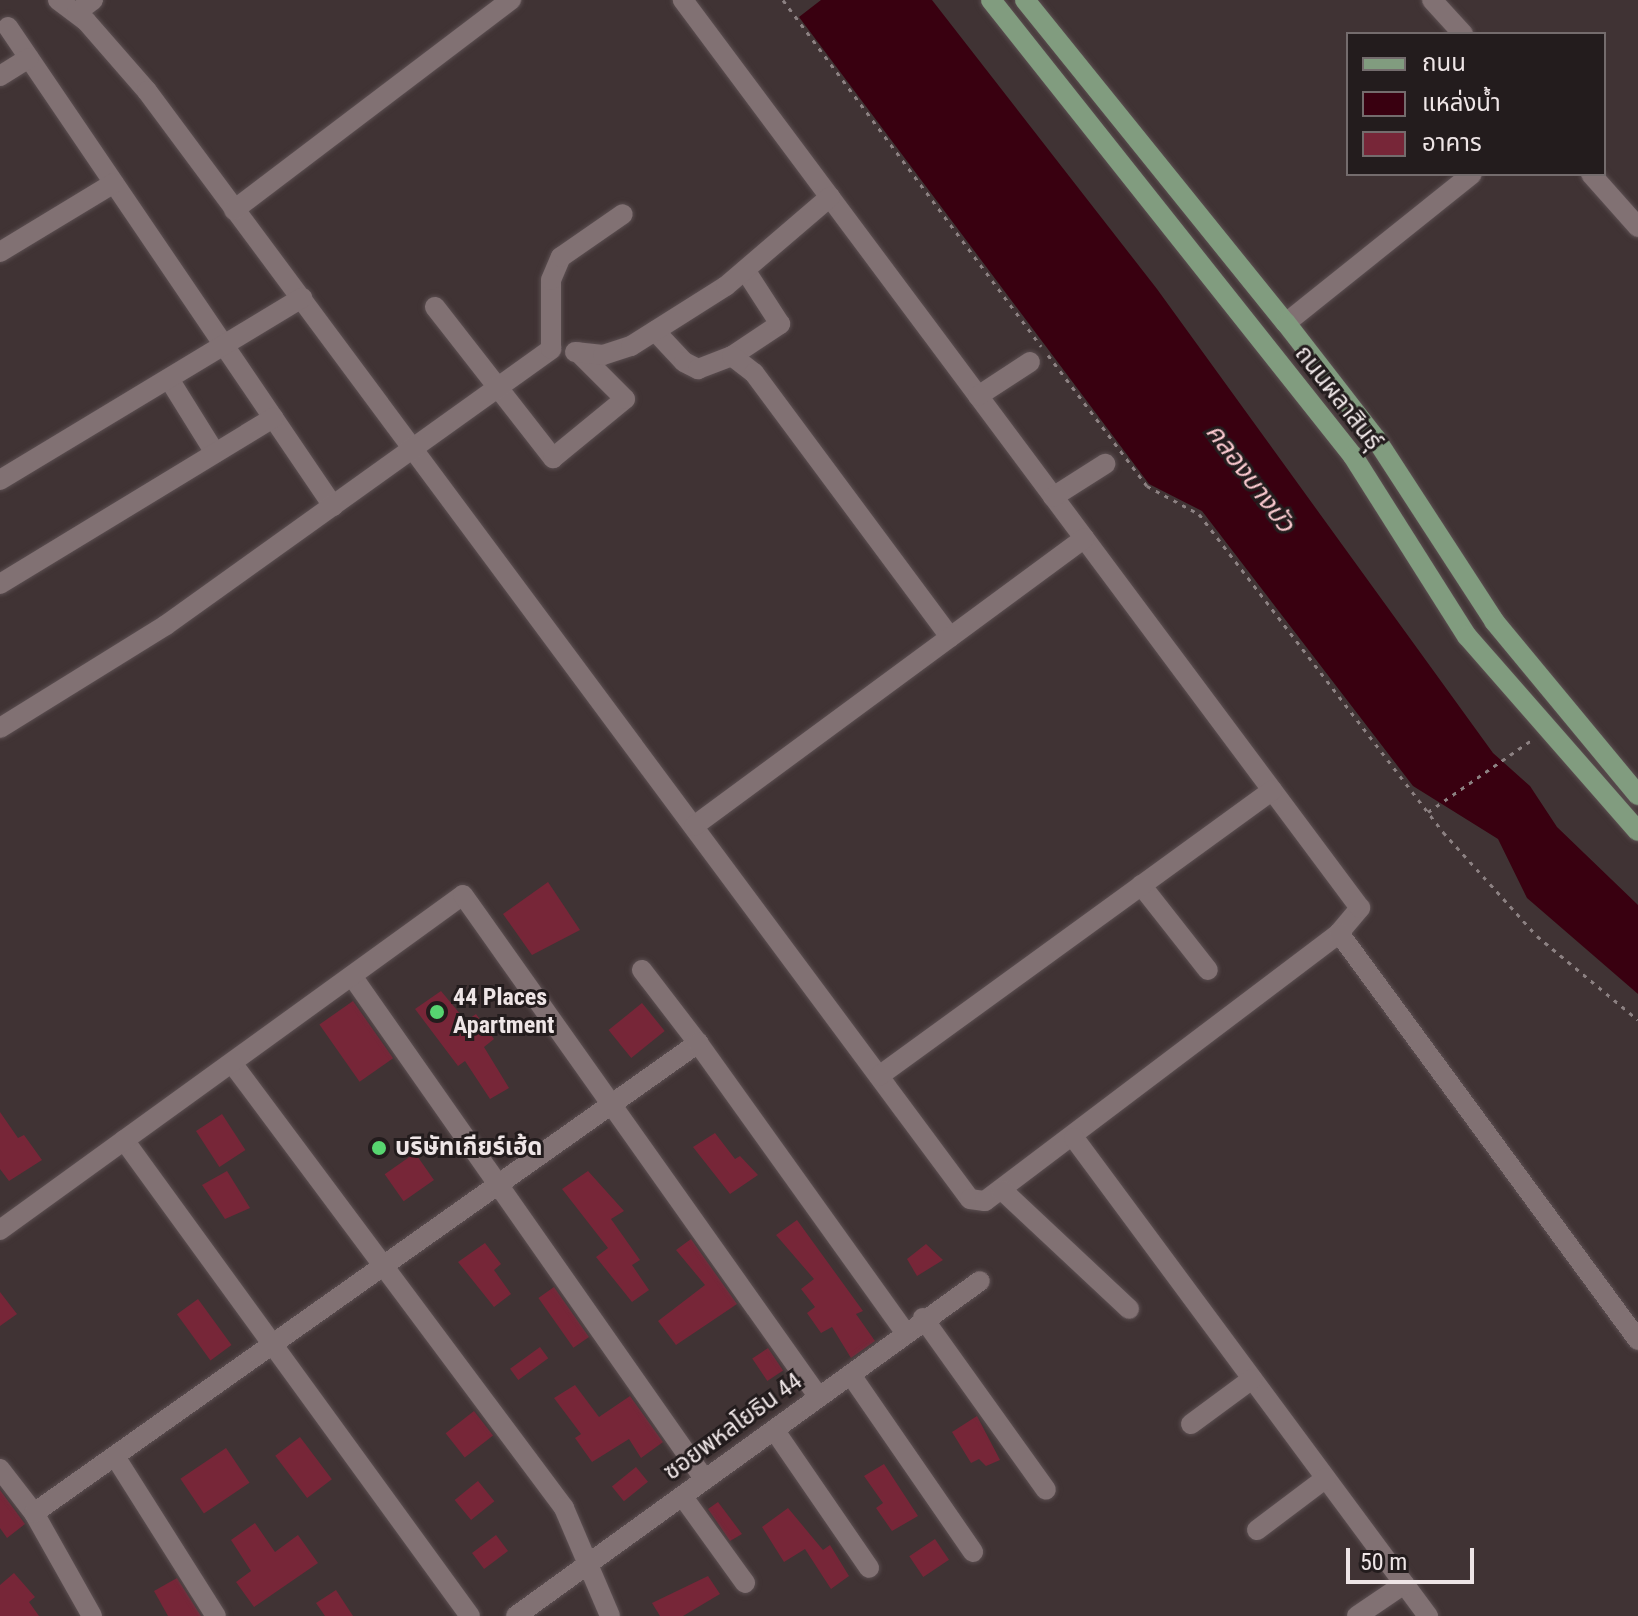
<!DOCTYPE html>
<meta charset="utf-8">
<style>
body{margin:0}
#map{position:relative;width:1638px;height:1616px;overflow:hidden;background:#403334;font-family:"Roboto Condensed","Noto Sans Thai",sans-serif}
div>[style]{position:absolute}
[style*='--x']{left:calc(var(--x)*1px);top:calc(var(--y)*1px);width:calc(var(--w)*1px);rotate:calc(var(--a)*1deg)}
.water>*{inset:0;background:#390010}
.building>*{inset:0;background:#772638;transform-origin:0 0}
.path>*{height:3px;margin-top:-1.5px;transform-origin:0;background:repeating-linear-gradient(90deg,#8c8182 0 4px,transparent 0 10px)}
.roads{filter:drop-shadow(0 0 2px #5b4f51) drop-shadow(0 0 2px #5b4f51)}
.minor>*{height:20px;margin:-10px;padding:0 10px;transform-origin:10px;border-radius:10px;background:#817173}
.major>*{height:20px;margin:-10px;padding:0 10px;transform-origin:10px;border-radius:10px;background:#819c7f}
.dots>*{width:22px;height:22px;translate:-50% -50%;box-sizing:border-box;border:4px solid #231c1d;border-radius:50%}
span{translate:-50% -50%;white-space:nowrap;text-align:center;line-height:1.15;-webkit-text-stroke:6px #231c1d;paint-order:stroke}
.street-label{font-size:24px;color:#eee5e6}
.poi-label{font-size:24px;color:#eee5e6;font-weight:700}
.left{translate:0 -50%;text-align:left}
.water-label{font-size:26px;color:#fccad0;font-style:italic}
.legend{position:absolute;left:1346px;top:32px;width:260px;height:144px;box-sizing:border-box;background:#231c1d;border:2px solid #746c6d;margin:0;padding:10px 14px;list-style:none;font-size:24px;color:#eee5e6}
.legend li{display:flex;align-items:center;gap:16px;height:40px}
.legend b{width:40px;border:2px solid #746c6d}
.scale{position:absolute;left:1346px;top:1548px;width:128px;height:36px;box-sizing:border-box;border:4px solid #eee5e6;border-top:0;padding-left:10px;font-size:24px;line-height:28px;white-space:nowrap;color:#eee5e6;-webkit-text-stroke:6px #231c1d;paint-order:stroke}
</style>
<div id="map">
<div class="water">
<i style="clip-path:polygon(821px 0,932px 0,1157px 289px,1493px 753px,1530px 786px,1557px 827px,1638px 905px,1638px 994px,1527px 898px,1498px 839px,1413px 786px,1202px 511px,1149px 484px,799px 17px)"></i>
</div>
<div class="building">
<i style="clip-path:polygon(548px 882px,580px 930px,532px 955px,503px 914px)"></i>
<i style="clip-path:polygon(441px 991px,466px 1021px,476px 1014px,494px 1039px,484px 1047px,509px 1088px,490px 1099px,465px 1061px,458px 1066px,415px 1009px)"></i>
<i style="left:353px;top:1001px;width:70px;height:41px;rotate:55deg"></i>
<i style="left:642px;top:1003px;width:36px;height:43px;rotate:51deg"></i>
<i style="clip-path:polygon(0 1112px,18px 1138px,24px 1135px,42px 1160px,9px 1181px,0 1169px)"></i>
<i style="left:222px;top:1114px;width:43px;height:31px;rotate:57deg"></i>
<i style="clip-path:polygon(715px 1133px,735px 1159px,740px 1156px,758px 1175px,730px 1194px,693px 1147px)"></i>
<i style="left:415px;top:1153px;width:33px;height:37px;rotate:55deg"></i>
<i style="clip-path:polygon(227px 1171px,250px 1208px,225px 1219px,202px 1185px)"></i>
<i style="clip-path:polygon(588px 1171px,624px 1211px,611px 1219px,640px 1260px,632px 1265px,649px 1290px,632px 1302px,596px 1257px,608px 1248px,562px 1189px)"></i>
<i style="clip-path:polygon(797px 1220px,863px 1311px,856px 1314px,875px 1341px,851px 1358px,832px 1327px,821px 1333px,807px 1313px,815px 1307px,801px 1289px,814px 1279px,776px 1235px)"></i>
<i style="clip-path:polygon(691px 1239px,737px 1304px,676px 1345px,658px 1321px,705px 1285px,676px 1250px)"></i>
<i style="clip-path:polygon(485px 1243px,501px 1264px,494px 1270px,511px 1294px,494px 1307px,458px 1262px)"></i>
<i style="clip-path:polygon(926px 1244px,943px 1260px,917px 1276px,907px 1259px)"></i>
<i style="left:554px;top:1287px;width:61px;height:19px;rotate:55deg"></i>
<i style="clip-path:polygon(0 1292px,17px 1314px,0 1326px)"></i>
<i style="left:198px;top:1299px;width:57px;height:26px;rotate:54deg"></i>
<i style="left:540px;top:1347px;width:14px;height:37px;rotate:54deg"></i>
<i style="left:768px;top:1348px;width:27px;height:19px;rotate:56deg"></i>
<i style="clip-path:polygon(575px 1385px,599px 1417px,630px 1396px,663px 1442px,641px 1458px,629px 1439px,592px 1462px,575px 1438px,581px 1434px,554px 1398px)"></i>
<i style="left:474px;top:1411px;width:31px;height:36px;rotate:52deg"></i>
<i style="clip-path:polygon(977px 1416px,1000px 1460px,986px 1466px,979px 1459px,971px 1463px,952px 1432px)"></i>
<i style="left:300px;top:1437px;width:53px;height:31px;rotate:53deg"></i>
<i style="left:226px;top:1448px;width:42px;height:55px;rotate:56deg"></i>
<i style="clip-path:polygon(884px 1464px,918px 1516px,892px 1531px,876px 1508px,883px 1503px,864px 1476px)"></i>
<i style="left:636px;top:1467px;width:19px;height:31px;rotate:51deg"></i>
<i style="left:478px;top:1481px;width:26px;height:30px;rotate:51deg"></i>
<i style="clip-path:polygon(0 1490px,25px 1524px,7px 1538px,0 1528px)"></i>
<i style="clip-path:polygon(718px 1502px,742px 1534px,730px 1541px,708px 1509px)"></i>
<i style="clip-path:polygon(788px 1508px,823px 1550px,830px 1545px,849px 1576px,831px 1589px,805px 1549px,784px 1562px,762px 1527px)"></i>
<i style="clip-path:polygon(255px 1523px,275px 1552px,298px 1535px,318px 1563px,254px 1607px,236px 1582px,251px 1571px,231px 1540px)"></i>
<i style="left:496px;top:1535px;width:20px;height:30px;rotate:53deg"></i>
<i style="left:935px;top:1539px;width:25px;height:31px;rotate:56deg"></i>
<i style="clip-path:polygon(14px 1573px,35px 1597px,29px 1602px,39px 1616px,0 1616px,0 1585px)"></i>
<i style="clip-path:polygon(708px 1576px,720px 1594px,683px 1616px,660px 1616px,652px 1603px)"></i>
<i style="clip-path:polygon(177px 1578px,201px 1616px,168px 1616px,154px 1591px)"></i>
<i style="clip-path:polygon(336px 1590px,353px 1616px,325px 1616px,316px 1603px)"></i>
</div>
<div class="path">
<i style="--x:783;--y:0;--w:432;--a:53.3"></i>
<i style="--x:1048;--y:355;--w:164;--a:52.9"></i>
<i style="--x:1147;--y:486;--w:59;--a:28.3"></i>
<i style="--x:1199;--y:514;--w:401;--a:52.5"></i>
<i style="--x:1443;--y:832;--w:140;--a:47.9"></i>
<i style="--x:1537;--y:936;--w:131;--a:39.7"></i>
<i style="--x:1428;--y:812;--w:128;--a:-34.8"></i>
</div>
<div class="roads">
<div class="minor">
<i style="--x:58;--y:0;--w:35;--a:37"></i>
<i style="--x:86;--y:21;--w:93;--a:48.9"></i>
<i style="--x:147;--y:91;--w:1380;--a:53.4"></i>
<i style="--x:970;--y:1199;--w:15;--a:8"></i>
<i style="--x:985;--y:1201;--w:444;--a:-37.1"></i>
<i style="--x:1339;--y:933;--w:33;--a:-50"></i>
<i style="--x:1360;--y:908;--w:1133;--a:-126.71"></i>
<i style="--x:1432;--y:0;--w:46;--a:47.6"></i>
<i style="--x:77;--y:12;--w:20;--a:-37"></i>
<i style="--x:8;--y:27;--w:579;--a:55.84"></i>
<i style="--x:0;--y:76;--w:34;--a:-32"></i>
<i style="--x:1591;--y:174;--w:71;--a:48.4"></i>
<i style="--x:234;--y:210;--w:348;--a:-37.2"></i>
<i style="--x:0;--y:252;--w:133;--a:-31.2"></i>
<i style="--x:435;--y:307;--w:192;--a:52"></i>
<i style="--x:553;--y:458;--w:93;--a:-39.3"></i>
<i style="--x:625;--y:399;--w:66;--a:-135"></i>
<i style="--x:1286;--y:323;--w:238;--a:-38.7"></i>
<i style="--x:655;--y:331;--w:42;--a:46.9"></i>
<i style="--x:684;--y:362;--w:16;--a:27"></i>
<i style="--x:698;--y:369;--w:36;--a:-21"></i>
<i style="--x:732;--y:356;--w:58;--a:-33.7"></i>
<i style="--x:780;--y:324;--w:64;--a:-122.9"></i>
<i style="--x:575;--y:352;--w:28;--a:6"></i>
<i style="--x:603;--y:355;--w:29;--a:-18"></i>
<i style="--x:631;--y:346;--w:112;--a:-32.3"></i>
<i style="--x:726;--y:286;--w:137;--a:-40.6"></i>
<i style="--x:732;--y:356;--w:28;--a:38"></i>
<i style="--x:754;--y:373;--w:329;--a:53.4"></i>
<i style="--x:169;--y:379;--w:87;--a:58.1"></i>
<i style="--x:978;--y:396;--w:62;--a:-33.2"></i>
<i style="--x:0;--y:480;--w:353;--a:-31.1"></i>
<i style="--x:1053;--y:497;--w:62;--a:-32.4"></i>
<i style="--x:0;--y:584;--w:320;--a:-31.3"></i>
<i style="--x:0;--y:728;--w:195;--a:-31.8"></i>
<i style="--x:166;--y:625;--w:474;--a:-35.6"></i>
<i style="--x:551;--y:349;--w:69;--a:-90"></i>
<i style="--x:551;--y:280;--w:25;--a:-67"></i>
<i style="--x:561;--y:257;--w:75;--a:-34.7"></i>
<i style="--x:694;--y:826;--w:485;--a:-36.4"></i>
<i style="--x:1141;--y:885;--w:108;--a:51.8"></i>
<i style="--x:1339;--y:933;--w:505;--a:53.7"></i>
<i style="--x:642;--y:970;--w:92;--a:52.5"></i>
<i style="--x:352;--y:976;--w:615;--a:54.99"></i>
<i style="--x:232;--y:1063;--w:555;--a:53.27"></i>
<i style="--x:564;--y:1508;--w:117;--a:66.9"></i>
<i style="--x:879;--y:1076;--w:486;--a:-36"></i>
<i style="--x:1074;--y:1138;--w:595;--a:53.48"></i>
<i style="--x:124;--y:1140;--w:588;--a:53.99"></i>
<i style="--x:1002;--y:1190;--w:174;--a:43.1"></i>
<i style="--x:0;--y:1230;--w:571;--a:-35.89"></i>
<i style="--x:463;--y:895;--w:614;--a:54.68"></i>
<i style="--x:923;--y:1318;--w:211;--a:54.4"></i>
<i style="--x:851;--y:1375;--w:215;--a:55.4"></i>
<i style="--x:1191;--y:1424;--w:76;--a:-36.4"></i>
<i style="--x:775;--y:1431;--w:166;--a:55.5"></i>
<i style="--x:116;--y:1458;--w:187;--a:57.7"></i>
<i style="--x:0;--y:1469;--w:56;--a:52.3"></i>
<i style="--x:34;--y:1513;--w:118;--a:60.6"></i>
<i style="--x:683;--y:1497;--w:106;--a:54.2"></i>
<i style="--x:34;--y:1513;--w:814;--a:-35.29"></i>
<i style="--x:698;--y:1043;--w:355;--a:54.4"></i>
<i style="--x:1257;--y:1530;--w:86;--a:-37"></i>
<i style="--x:516;--y:1616;--w:572;--a:-35.83"></i>
<i style="--x:1357;--y:1616;--w:57;--a:-34.2"></i>
</div>
<div class="major">
<i style="--x:991;--y:0;--w:582;--a:51.56"></i>
<i style="--x:1353;--y:456;--w:213;--a:57.7"></i>
<i style="--x:1467;--y:636;--w:259;--a:48.8"></i>
<i style="--x:1025;--y:0;--w:415;--a:51.1"></i>
<i style="--x:1286;--y:323;--w:147;--a:52.2"></i>
<i style="--x:1376;--y:439;--w:217;--a:57"></i>
<i style="--x:1494;--y:621;--w:226;--a:50.4"></i>
</div>
</div>
<div class="dots">
<i style="left:437px;top:1012px;background:#57d570"></i>
<i style="left:379px;top:1148px;background:#57d570"></i>
</div>
<div class="street-label">
<span style="left:1338px;top:398px;rotate:52deg">ถนนผลาสินธุ์</span>
<span style="left:733px;top:1427px;rotate:-36deg">ซอยพหลโยธิน 44</span>
</div>
<div class="poi-label">
<span class="left" style="left:453px;top:1012px">44 Places<br>Apartment</span>
<span class="left" style="left:395px;top:1148px">บริษัทเกียร์เฮ้ด</span>
</div>
<div class="water-label">
<span style="left:1250px;top:478px;rotate:53deg">คลองบางบัว</span>
</div>
<ul class="legend">
<li><b style="height:10px;background:#819c7f"></b>ถนน</li>
<li><b style="height:22px;background:#390010"></b>แหล่งน้ำ</li>
<li><b style="height:22px;background:#772638"></b>อาคาร</li>
</ul>
<div class="scale">50 m</div>
</div>
